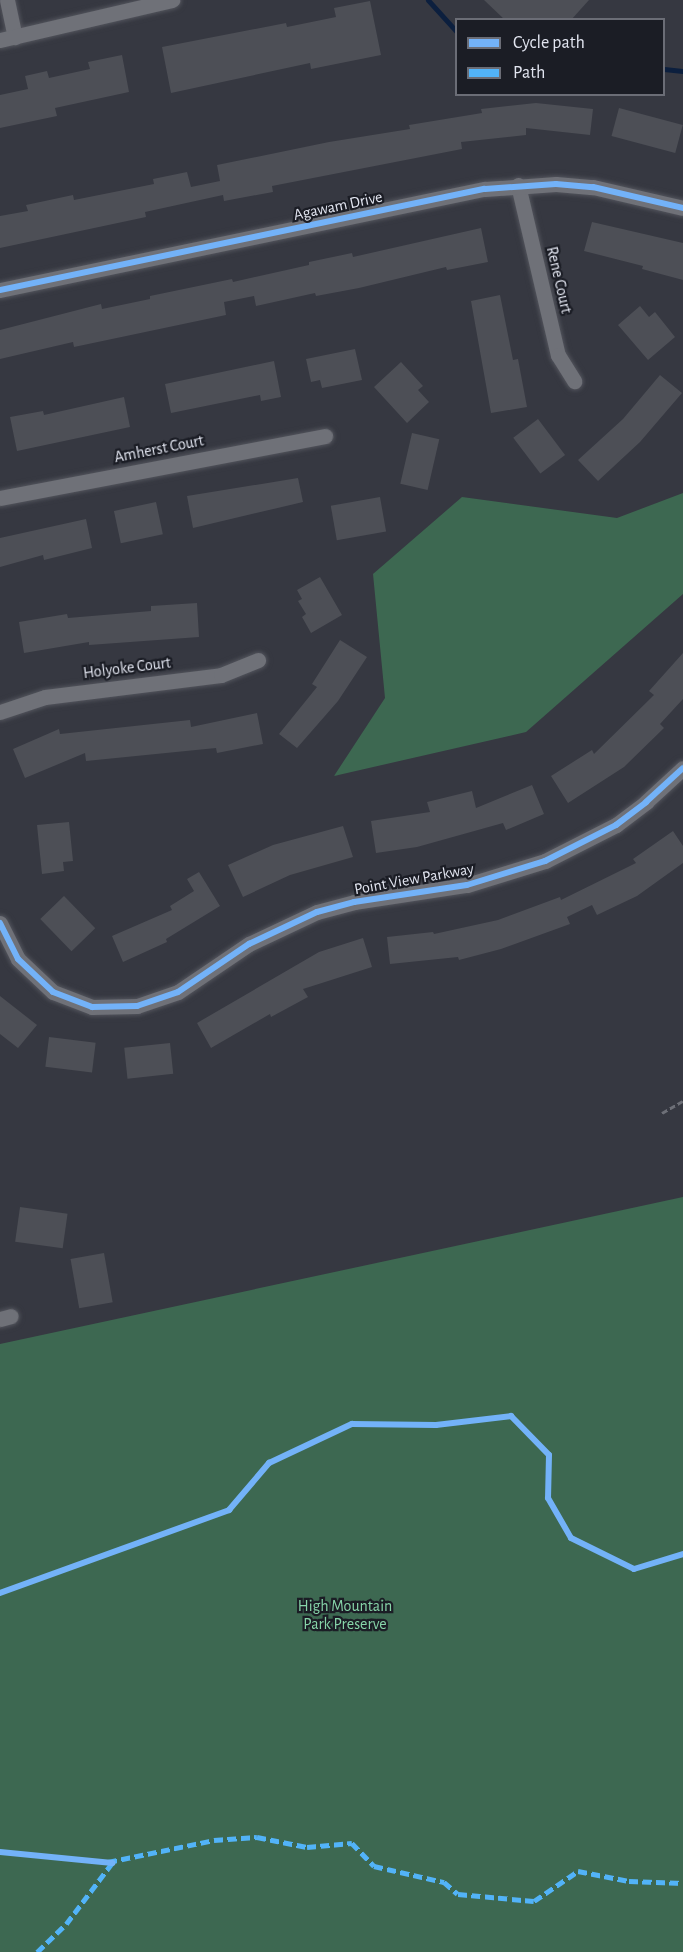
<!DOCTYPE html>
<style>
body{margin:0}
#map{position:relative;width:683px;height:1952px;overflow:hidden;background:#363841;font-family:"Alegreya Sans",sans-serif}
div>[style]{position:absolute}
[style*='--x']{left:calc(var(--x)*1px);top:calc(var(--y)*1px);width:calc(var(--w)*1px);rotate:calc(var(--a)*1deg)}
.forest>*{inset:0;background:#3d6851}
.stream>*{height:5px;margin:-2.5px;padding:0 2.5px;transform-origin:2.5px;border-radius:2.5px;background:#0c1f3e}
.building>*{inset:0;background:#4d4f56;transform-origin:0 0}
.path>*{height:3px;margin-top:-1.5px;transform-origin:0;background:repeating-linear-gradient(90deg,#6d6f77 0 6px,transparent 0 9px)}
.roads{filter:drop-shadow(0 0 2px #52545c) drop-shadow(0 0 2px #52545c)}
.minor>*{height:15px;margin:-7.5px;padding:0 7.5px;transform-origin:7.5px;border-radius:7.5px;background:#6f7178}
.quiet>*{height:4.5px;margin-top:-2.25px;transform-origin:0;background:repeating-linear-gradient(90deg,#52b3f8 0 9px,transparent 0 13.5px)}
.cycleway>*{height:6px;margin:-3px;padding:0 3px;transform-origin:3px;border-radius:3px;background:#73b2f8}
span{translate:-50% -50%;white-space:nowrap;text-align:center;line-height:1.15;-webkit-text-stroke:4.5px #1b1d25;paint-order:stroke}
.street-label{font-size:16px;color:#e2e5f0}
.park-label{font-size:16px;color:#87d5a9}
.legend{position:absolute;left:455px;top:18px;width:210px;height:78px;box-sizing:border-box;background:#1b1d25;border:2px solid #6b6d76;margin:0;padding:8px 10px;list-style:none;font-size:18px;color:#e2e5f0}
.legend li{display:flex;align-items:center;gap:12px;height:30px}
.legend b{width:30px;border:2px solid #6b6d76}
</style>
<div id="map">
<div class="forest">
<i style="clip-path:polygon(683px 493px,683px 594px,526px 732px,334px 776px,385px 698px,373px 574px,462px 497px,617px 518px)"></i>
<i style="clip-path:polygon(683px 1197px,683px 1952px,0 1952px,0 1344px)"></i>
</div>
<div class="stream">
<i style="--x:428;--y:0;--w:42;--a:47.9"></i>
<i style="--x:664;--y:69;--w:19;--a:6"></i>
</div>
<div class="building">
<i style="clip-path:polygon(484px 0,589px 0,571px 20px,505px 20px)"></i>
<i style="clip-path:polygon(370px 1px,381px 55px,311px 69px,310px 63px,171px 93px,162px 47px,286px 23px,287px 27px,336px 17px,334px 8px)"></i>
<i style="clip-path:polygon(122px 55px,129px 92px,55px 108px,57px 116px,0 128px,0 95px,28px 89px,25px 76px,47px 71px,49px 78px,90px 69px,88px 62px)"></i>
<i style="clip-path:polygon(536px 103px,593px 109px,590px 135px,526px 128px,526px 135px,461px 142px,462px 149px,272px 186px,273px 192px,224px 201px,223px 195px,145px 212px,146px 217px,0 248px,0 216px,28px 211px,26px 205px,73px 195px,74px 200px,154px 184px,153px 179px,187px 172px,191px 187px,220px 181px,217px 165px,329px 142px,410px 129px,409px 125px,482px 113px,481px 109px)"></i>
<i style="left:619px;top:108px;width:66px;height:29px;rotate:15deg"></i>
<i style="clip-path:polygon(592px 222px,683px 243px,683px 280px,642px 269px,643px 266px,584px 251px)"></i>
<i style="clip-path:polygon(481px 228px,488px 262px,447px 270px,446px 267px,359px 288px,316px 296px,315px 293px,256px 306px,254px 296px,224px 302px,226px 315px,74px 347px,73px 342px,0 359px,0 330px,101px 304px,102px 309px,150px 299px,150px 296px,232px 279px,233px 282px,309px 265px,309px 262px,352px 253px,353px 257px)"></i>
<i style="clip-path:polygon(500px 295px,513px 360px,518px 359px,527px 407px,491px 413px,471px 301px)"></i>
<i style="clip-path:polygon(640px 306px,649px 317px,655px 312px,675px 337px,648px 360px,618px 325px)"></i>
<i style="clip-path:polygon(355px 349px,362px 380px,322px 388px,320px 380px,311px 382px,306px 359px)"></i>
<i style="clip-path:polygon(274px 361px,281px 397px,261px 401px,260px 395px,171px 413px,165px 384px)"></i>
<i style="clip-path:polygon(401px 362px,423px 386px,418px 390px,429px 402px,407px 423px,374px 387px)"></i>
<i style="clip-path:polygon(660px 375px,682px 393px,640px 442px,598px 481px,578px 460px,623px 419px)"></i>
<i style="clip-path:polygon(124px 397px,130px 427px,17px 451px,10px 417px,43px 411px,44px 415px)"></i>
<i style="left:538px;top:419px;width:45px;height:31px;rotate:53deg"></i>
<i style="left:412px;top:433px;width:28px;height:52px;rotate:13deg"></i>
<i style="clip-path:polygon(298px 478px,303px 502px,193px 528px,187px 496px)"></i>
<i style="left:380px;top:497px;width:35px;height:50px;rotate:80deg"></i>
<i style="left:156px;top:502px;width:33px;height:43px;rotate:78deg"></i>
<i style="clip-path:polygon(86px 519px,92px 548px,44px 560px,43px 555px,0 567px,0 538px)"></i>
<i style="clip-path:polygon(320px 577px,342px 615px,311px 633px,302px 617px,306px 614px,298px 601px,302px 599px,297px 590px)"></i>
<i style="clip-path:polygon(197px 603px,199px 637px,89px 645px,89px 642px,24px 653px,19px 622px,67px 614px,68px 618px,151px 611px,151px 606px)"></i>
<i style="clip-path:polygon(340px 640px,367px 657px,338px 701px,297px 748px,279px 734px,317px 687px,312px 684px)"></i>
<i style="clip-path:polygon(683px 653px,683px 699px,660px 724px,664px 728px,624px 767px,568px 803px,551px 776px,592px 750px,594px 754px,654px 695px,649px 691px)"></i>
<i style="clip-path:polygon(257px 713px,263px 744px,217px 753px,216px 748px,86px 761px,85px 753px,25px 778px,13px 749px,59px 729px,60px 734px,190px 720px,191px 727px)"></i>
<i style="clip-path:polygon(532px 785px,544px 814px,506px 830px,503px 823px,417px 847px,376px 853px,371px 821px,430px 812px,427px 802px,472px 791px,476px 808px)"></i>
<i style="clip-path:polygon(69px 822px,73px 861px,63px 862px,64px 871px,42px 874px,37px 825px)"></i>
<i style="clip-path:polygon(343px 826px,353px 857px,290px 875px,243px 897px,228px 865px,273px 845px)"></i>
<i style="clip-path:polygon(673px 831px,683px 846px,683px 863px,637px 896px,597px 915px,592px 905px,567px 917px,570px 924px,501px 949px,459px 960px,458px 957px,390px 964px,387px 937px,433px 932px,434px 934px,498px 920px,560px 897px,561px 900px,636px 863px,633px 859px)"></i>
<i style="clip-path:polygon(199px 872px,220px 906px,166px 939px,167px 942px,123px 962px,112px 936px,172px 910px,170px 906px,194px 891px,187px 879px)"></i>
<i style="left:64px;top:896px;width:45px;height:33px;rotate:46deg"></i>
<i style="clip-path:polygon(363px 938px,372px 967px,303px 989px,308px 997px,271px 1017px,270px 1014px,211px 1048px,197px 1023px,319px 952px)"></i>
<i style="clip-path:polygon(0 996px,37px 1025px,18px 1048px,0 1034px)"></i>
<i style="left:49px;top:1037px;width:47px;height:30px;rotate:7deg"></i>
<i style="left:170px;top:1043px;width:31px;height:46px;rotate:84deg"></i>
<i style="left:20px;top:1207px;width:48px;height:35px;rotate:8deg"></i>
<i style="left:104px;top:1253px;width:50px;height:34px;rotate:80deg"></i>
</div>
<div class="path">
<i style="--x:662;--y:1113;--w:24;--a:-30"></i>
</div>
<div class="roads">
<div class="minor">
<i style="--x:7;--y:0;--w:38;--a:78"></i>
<i style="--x:0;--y:40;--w:177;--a:-13.1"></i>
<i style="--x:518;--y:185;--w:175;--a:76.8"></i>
<i style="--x:558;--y:355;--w:31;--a:58"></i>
<i style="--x:0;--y:290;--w:495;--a:-11.8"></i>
<i style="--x:485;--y:189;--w:71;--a:-4"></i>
<i style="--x:556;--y:184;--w:37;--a:5"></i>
<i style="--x:593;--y:187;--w:92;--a:13.1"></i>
<i style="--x:0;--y:498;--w:331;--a:-10.8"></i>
<i style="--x:0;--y:712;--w:47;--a:-18.4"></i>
<i style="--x:45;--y:697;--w:177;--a:-7.1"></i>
<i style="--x:221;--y:675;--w:40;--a:-22"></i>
<i style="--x:0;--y:923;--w:40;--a:63.4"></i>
<i style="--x:18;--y:959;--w:48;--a:43.3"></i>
<i style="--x:53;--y:992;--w:42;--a:21"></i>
<i style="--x:92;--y:1007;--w:45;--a:-1.3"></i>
<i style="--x:137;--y:1006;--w:43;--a:-18.9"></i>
<i style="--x:178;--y:992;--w:86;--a:-34.1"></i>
<i style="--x:249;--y:944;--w:75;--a:-25.2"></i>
<i style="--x:317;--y:912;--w:38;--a:-15"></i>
<i style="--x:354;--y:902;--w:114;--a:-8.6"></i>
<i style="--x:467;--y:885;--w:82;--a:-17.1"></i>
<i style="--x:545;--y:861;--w:80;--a:-26.9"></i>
<i style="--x:616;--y:825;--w:38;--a:-37"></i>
<i style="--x:646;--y:802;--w:50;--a:-42.6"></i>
<i style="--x:0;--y:1319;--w:11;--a:-15"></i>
</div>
</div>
<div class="quiet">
<i style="--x:108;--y:1862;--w:108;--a:-11.7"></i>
<i style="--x:214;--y:1840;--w:43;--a:-4"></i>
<i style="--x:257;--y:1837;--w:51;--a:11.3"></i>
<i style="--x:307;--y:1847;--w:45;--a:-5.1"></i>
<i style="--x:352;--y:1843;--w:32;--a:46"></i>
<i style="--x:374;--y:1866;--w:72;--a:12.9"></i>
<i style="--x:444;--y:1882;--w:18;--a:41"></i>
<i style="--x:458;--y:1894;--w:76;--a:5.3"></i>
<i style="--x:534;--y:1901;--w:53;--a:-34.3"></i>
<i style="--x:578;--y:1871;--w:52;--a:11.1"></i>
<i style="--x:629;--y:1881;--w:54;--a:2.1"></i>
<i style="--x:37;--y:1952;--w:40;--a:-44"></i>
<i style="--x:66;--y:1924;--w:76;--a:-53"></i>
</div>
<div class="cycleway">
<i style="--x:0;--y:290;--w:495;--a:-11.8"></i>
<i style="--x:485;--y:189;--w:71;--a:-4"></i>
<i style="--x:556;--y:184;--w:37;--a:5"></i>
<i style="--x:593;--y:187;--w:92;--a:13.1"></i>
<i style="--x:0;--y:923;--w:40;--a:63.4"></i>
<i style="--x:18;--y:959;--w:48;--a:43.3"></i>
<i style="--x:53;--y:992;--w:42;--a:21"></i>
<i style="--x:92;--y:1007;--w:45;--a:-1.3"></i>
<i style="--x:137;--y:1006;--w:43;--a:-18.9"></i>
<i style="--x:178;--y:992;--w:86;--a:-34.1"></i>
<i style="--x:249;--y:944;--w:75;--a:-25.2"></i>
<i style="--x:317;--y:912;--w:38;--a:-15"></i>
<i style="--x:354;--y:902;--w:114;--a:-8.6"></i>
<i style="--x:467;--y:885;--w:82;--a:-17.1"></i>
<i style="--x:545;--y:861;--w:80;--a:-26.9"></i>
<i style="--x:616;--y:825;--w:38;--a:-37"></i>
<i style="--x:646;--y:802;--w:50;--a:-42.6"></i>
<i style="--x:0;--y:1593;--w:244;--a:-19.9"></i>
<i style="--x:229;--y:1510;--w:62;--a:-49.6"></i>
<i style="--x:269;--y:1463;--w:92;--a:-25.2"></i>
<i style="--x:352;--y:1424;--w:84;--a:0.7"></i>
<i style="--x:436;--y:1425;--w:76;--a:-6.8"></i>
<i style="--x:511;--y:1416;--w:54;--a:45.7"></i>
<i style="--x:549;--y:1455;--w:43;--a:91.3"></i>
<i style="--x:548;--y:1498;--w:46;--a:60.1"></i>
<i style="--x:571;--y:1538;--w:70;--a:26.2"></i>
<i style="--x:634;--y:1569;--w:51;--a:-17"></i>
<i style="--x:0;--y:1852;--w:113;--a:5.6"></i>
</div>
<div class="street-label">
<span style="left:338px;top:206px;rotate:-12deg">Agawam Drive</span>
<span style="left:559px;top:280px;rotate:77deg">Rene Court</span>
<span style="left:159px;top:449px;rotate:-11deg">Amherst Court</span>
<span style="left:127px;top:668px;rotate:-7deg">Holyoke Court</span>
<span style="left:414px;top:879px;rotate:-10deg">Point View Parkway</span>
</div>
<div class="park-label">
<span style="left:345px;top:1615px">High Mountain<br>Park Preserve</span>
</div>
<ul class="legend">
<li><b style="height:8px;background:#73b2f8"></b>Cycle path</li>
<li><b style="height:8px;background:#52b3f8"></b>Path</li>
</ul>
</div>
